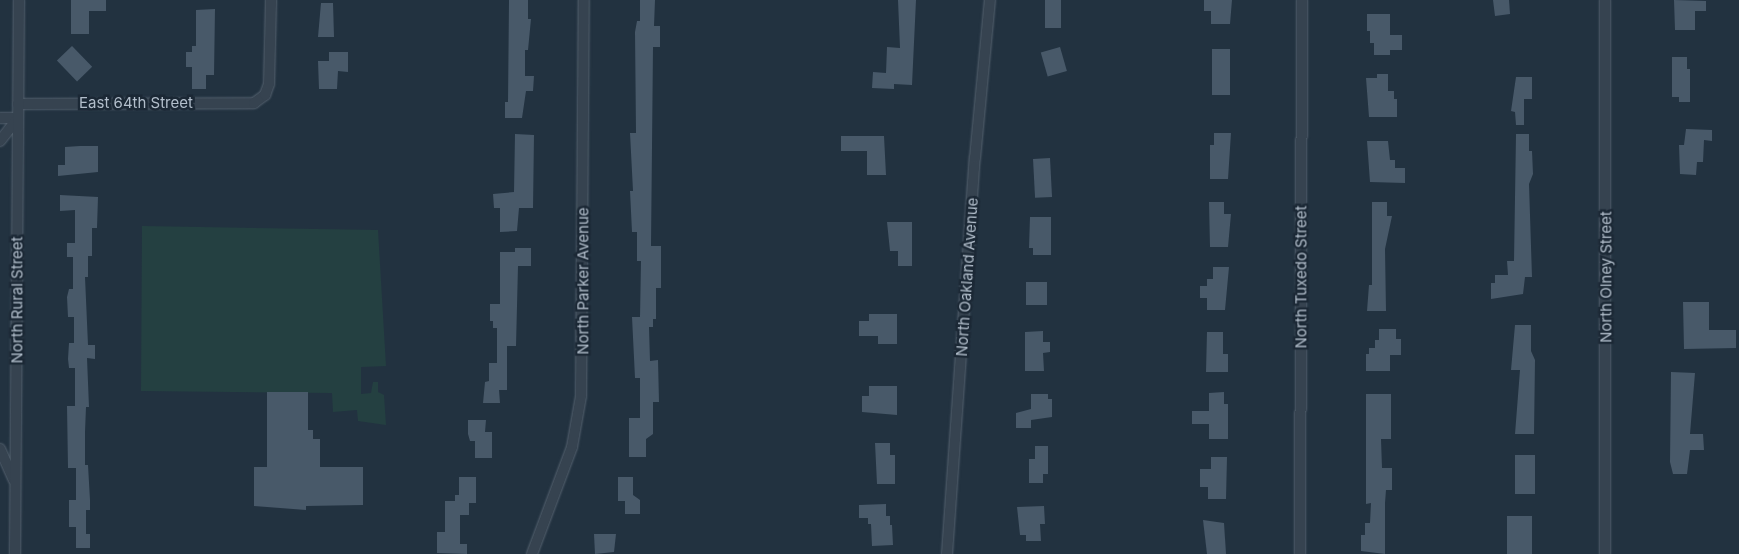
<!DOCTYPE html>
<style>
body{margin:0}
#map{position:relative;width:1739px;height:554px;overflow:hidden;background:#223240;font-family:Inter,sans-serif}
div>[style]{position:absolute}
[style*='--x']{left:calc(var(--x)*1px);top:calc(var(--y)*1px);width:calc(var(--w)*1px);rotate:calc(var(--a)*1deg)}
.green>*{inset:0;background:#244041}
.building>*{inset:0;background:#485969;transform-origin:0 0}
.roads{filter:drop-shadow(0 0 1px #54616e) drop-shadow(0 0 1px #54616e)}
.minor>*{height:10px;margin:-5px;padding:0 5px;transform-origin:5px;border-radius:5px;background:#364350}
span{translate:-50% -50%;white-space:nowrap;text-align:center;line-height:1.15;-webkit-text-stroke:5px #1b2835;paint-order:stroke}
.street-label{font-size:15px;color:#b2becb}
</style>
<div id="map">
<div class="green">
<i style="clip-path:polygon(142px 226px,378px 230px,386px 366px,361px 367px,361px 394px,371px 393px,373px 382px,378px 382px,378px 392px,384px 395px,386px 425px,358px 421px,357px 410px,333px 412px,332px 393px,141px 391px)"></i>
</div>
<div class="building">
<i style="clip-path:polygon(71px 0,106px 0,106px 11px,89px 11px,89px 34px,71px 34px)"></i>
<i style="clip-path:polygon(509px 0,528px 0,528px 19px,531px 19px,528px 50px,525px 50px,525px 76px,534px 76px,533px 91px,526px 91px,522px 118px,505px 118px,505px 102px,508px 102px)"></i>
<i style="clip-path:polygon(640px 0,655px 0,654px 26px,660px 26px,660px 47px,653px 47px,651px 246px,661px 246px,661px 288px,656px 288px,656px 319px,653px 319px,653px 327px,649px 327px,650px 361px,658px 360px,659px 402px,653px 402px,653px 434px,646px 439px,646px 457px,629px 457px,629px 418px,640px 418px,640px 378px,635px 378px,632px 317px,640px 317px,641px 261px,637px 261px,637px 232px,632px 232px,630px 191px,633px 191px,630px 133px,636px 133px,635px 32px,637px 21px,640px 21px)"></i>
<i style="clip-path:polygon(898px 0,916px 0,912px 85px,894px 84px,894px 89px,872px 88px,873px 72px,886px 73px,887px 47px,900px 48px)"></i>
<i style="left:1045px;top:0;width:16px;height:28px"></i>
<i style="clip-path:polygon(1204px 0,1232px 0,1230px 24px,1211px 24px,1211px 11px,1204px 11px)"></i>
<i style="clip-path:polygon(1493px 0,1509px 0,1510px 14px,1495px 16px)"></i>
<i style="clip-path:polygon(1674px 0,1706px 1px,1706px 11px,1695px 11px,1695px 30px,1675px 30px)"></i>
<i style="clip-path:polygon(321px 3px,333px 3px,334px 37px,318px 37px)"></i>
<i style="clip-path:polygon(215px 9px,214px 75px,206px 75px,206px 89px,192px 89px,192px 67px,186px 67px,186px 52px,192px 52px,192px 46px,196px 46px,196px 10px)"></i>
<i style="clip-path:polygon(1367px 14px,1390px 14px,1390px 35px,1402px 35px,1402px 50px,1390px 50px,1390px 55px,1374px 55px,1374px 43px,1370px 43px,1370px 31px,1367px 31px)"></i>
<i style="left:72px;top:46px;width:29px;height:21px;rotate:46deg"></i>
<i style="left:1060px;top:47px;width:25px;height:20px;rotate:74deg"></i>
<i style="left:1212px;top:49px;width:18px;height:46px"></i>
<i style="clip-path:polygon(329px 52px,348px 52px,348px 72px,338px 71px,337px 89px,319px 89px,318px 61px,329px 61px)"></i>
<i style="clip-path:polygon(1672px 57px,1687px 57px,1687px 69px,1690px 69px,1690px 102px,1679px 102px,1679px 97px,1672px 97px)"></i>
<i style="clip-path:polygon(1377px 74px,1388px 74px,1388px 91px,1394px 91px,1394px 99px,1397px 99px,1397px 117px,1369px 117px,1366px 78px,1377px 78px)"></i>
<i style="clip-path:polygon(1516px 77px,1532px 77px,1532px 99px,1524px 99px,1524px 125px,1516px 125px,1515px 112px,1511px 111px)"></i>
<i style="clip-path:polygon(1686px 129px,1712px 130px,1712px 141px,1704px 140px,1703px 162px,1697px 162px,1696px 175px,1680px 174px,1679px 145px,1684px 145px)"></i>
<i style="clip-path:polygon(1214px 133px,1231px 133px,1228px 179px,1210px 179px,1210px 145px,1214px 145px)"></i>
<i style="clip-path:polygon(515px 134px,534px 135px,533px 208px,519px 208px,517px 231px,500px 232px,500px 208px,494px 208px,493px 194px,514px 192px)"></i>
<i style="clip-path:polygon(1516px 134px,1529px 134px,1529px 151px,1532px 151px,1533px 174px,1529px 184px,1532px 277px,1525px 277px,1523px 294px,1491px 299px,1491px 283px,1495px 283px,1495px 275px,1508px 275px,1507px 261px,1514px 261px)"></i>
<i style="clip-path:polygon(841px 136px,884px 136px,886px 175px,867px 175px,867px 151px,841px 151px)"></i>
<i style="clip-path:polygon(1367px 141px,1388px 141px,1390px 160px,1395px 160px,1395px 168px,1405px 168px,1405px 183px,1370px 182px)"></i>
<i style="clip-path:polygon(80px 146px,98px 146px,98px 172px,58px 176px,58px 165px,65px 165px,65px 147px)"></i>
<i style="left:1050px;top:158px;width:39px;height:17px;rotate:87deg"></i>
<i style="clip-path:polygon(60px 195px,98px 197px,97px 228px,92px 228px,92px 256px,88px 256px,88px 277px,85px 277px,88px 345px,95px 345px,95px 359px,87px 358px,89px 407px,86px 407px,85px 432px,85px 465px,88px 465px,90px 500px,90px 510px,86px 510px,86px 534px,90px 534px,90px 548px,76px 548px,76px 527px,69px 527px,69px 500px,76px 500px,76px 468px,68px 468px,67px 406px,75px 406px,75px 368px,69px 368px,68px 359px,69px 343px,74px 343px,74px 317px,68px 317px,67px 297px,69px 289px,73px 289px,73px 257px,67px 257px,67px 243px,75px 243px,75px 210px,60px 211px)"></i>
<i style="clip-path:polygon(1209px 202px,1224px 202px,1224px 214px,1231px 214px,1228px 247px,1210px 247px)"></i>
<i style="clip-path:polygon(1372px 202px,1387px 202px,1387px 216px,1392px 216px,1385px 249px,1386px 311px,1367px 311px,1369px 285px,1372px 285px)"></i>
<i style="clip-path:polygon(1030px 217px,1051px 217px,1051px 255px,1033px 255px,1033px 248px,1029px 248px)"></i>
<i style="clip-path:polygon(887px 222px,912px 222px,912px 266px,898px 266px,898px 251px,890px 251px)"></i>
<i style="clip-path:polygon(515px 248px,531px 248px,531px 266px,518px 266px,516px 346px,507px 346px,507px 390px,499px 390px,500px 403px,483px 403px,485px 382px,489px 381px,489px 363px,497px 363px,497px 328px,493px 328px,493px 321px,490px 321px,490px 304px,500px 304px,500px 252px,515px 252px)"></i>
<i style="clip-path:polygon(1213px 267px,1229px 267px,1225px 310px,1207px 310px,1207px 298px,1200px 298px,1200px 286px,1207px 286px,1207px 279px,1213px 279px)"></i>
<i style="left:1026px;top:282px;width:21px;height:23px"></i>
<i style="clip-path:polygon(1683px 302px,1709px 302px,1709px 330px,1736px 330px,1736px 348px,1684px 349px)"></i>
<i style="clip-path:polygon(869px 314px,897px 314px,897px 344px,878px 344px,878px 336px,859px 336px,859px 321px,869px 321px)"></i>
<i style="clip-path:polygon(1515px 325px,1531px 325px,1531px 351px,1535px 360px,1534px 434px,1515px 434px,1520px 370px,1511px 370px)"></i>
<i style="clip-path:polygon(1379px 329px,1396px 329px,1396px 339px,1401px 339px,1401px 355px,1390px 355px,1390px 371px,1366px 371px,1366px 354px,1369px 354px,1369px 348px,1375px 348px,1375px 340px,1379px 340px)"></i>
<i style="clip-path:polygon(1043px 331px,1043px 342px,1050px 342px,1050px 352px,1043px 353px,1044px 371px,1025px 371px,1025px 332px)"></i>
<i style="clip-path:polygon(1207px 332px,1223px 332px,1223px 354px,1228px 354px,1228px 372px,1206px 372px)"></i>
<i style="clip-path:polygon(1671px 372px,1695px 373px,1690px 434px,1703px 434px,1704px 450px,1690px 450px,1687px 474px,1673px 474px,1670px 462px)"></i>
<i style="clip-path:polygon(869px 386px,897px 386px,897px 415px,862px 412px,862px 396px,869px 396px)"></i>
<i style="clip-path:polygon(267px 392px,308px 392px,308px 430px,313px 430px,313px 439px,320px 439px,320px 467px,363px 467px,363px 505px,306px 506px,306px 510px,254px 506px,254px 467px,267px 467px)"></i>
<i style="clip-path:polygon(1224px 392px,1224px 404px,1228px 404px,1228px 439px,1209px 439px,1209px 424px,1192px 424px,1192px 411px,1209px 411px,1209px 393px)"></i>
<i style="clip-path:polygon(1031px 394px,1048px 394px,1048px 399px,1052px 399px,1052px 417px,1031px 420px,1031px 428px,1016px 428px,1016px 413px,1031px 409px)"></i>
<i style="clip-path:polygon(1366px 394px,1391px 394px,1391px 439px,1381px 439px,1382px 468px,1392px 468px,1392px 490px,1386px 490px,1385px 503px,1385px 554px,1361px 551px,1361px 535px,1365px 535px,1365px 523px,1370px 523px,1371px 503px,1366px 504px)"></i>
<i style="clip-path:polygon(468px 420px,486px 420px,485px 432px,492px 432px,492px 458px,475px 458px,475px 441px,470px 441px,468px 434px)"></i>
<i style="clip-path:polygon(875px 443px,890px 443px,890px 455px,895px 455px,895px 484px,877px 484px)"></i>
<i style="clip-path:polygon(1035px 446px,1048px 446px,1048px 474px,1043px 474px,1043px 483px,1029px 483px,1029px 459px,1035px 459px)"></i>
<i style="left:1515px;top:455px;width:20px;height:39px"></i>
<i style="clip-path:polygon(1211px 457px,1227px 457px,1226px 499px,1208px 499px,1208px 487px,1200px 487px,1200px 469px,1211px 469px)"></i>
<i style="clip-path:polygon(459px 477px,476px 477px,476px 503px,469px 503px,469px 515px,460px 515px,460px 544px,467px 544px,467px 554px,437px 553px,437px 532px,445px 532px,445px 501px,455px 501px,455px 495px,459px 495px)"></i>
<i style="clip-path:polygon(618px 477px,633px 477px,633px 495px,640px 500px,640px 514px,625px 514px,625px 501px,618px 501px)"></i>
<i style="clip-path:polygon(886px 504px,886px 516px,890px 516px,890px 525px,892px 525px,893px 545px,872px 546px,871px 524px,868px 524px,868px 518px,859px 518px,859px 505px)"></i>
<i style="clip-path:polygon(1044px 506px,1045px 524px,1040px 524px,1041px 541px,1026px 541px,1026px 535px,1020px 535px,1017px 507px)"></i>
<i style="left:1507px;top:516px;width:25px;height:38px"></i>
<i style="clip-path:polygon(1203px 520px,1224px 523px,1226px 554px,1207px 554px)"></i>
<i style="clip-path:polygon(594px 534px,616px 534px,614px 552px,595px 554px)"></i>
</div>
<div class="roads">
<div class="minor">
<i style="--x:18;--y:104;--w:236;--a:-0.2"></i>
<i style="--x:254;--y:103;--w:14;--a:-36"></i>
<i style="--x:265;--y:95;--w:12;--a:-70"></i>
<i style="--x:269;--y:84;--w:84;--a:-88.6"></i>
<i style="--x:0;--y:118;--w:18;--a:0"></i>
<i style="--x:0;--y:141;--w:29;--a:-52"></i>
<i style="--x:0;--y:449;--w:34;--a:66"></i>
<i style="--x:15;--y:554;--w:554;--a:-89.59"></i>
<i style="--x:532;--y:554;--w:114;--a:-69.5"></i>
<i style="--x:572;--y:447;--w:52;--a:-80"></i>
<i style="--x:581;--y:396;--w:396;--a:-89.6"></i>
<i style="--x:947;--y:554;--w:397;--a:-86"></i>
<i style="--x:975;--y:158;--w:159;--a:-84.6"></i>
<i style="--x:1300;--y:554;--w:554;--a:-89.79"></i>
<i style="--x:1605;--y:554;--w:554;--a:-90"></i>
</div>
</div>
<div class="street-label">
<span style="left:136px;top:103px">East 64th Street</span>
<span style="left:967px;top:277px;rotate:-86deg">North Oakland Avenue</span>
<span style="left:1301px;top:277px;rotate:-90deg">North Tuxedo Street</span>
<span style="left:1606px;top:277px;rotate:-90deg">North Olney Street</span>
<span style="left:583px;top:281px;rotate:-90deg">North Parker Avenue</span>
<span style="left:17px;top:300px;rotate:-90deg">North Rural Street</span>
</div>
</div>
